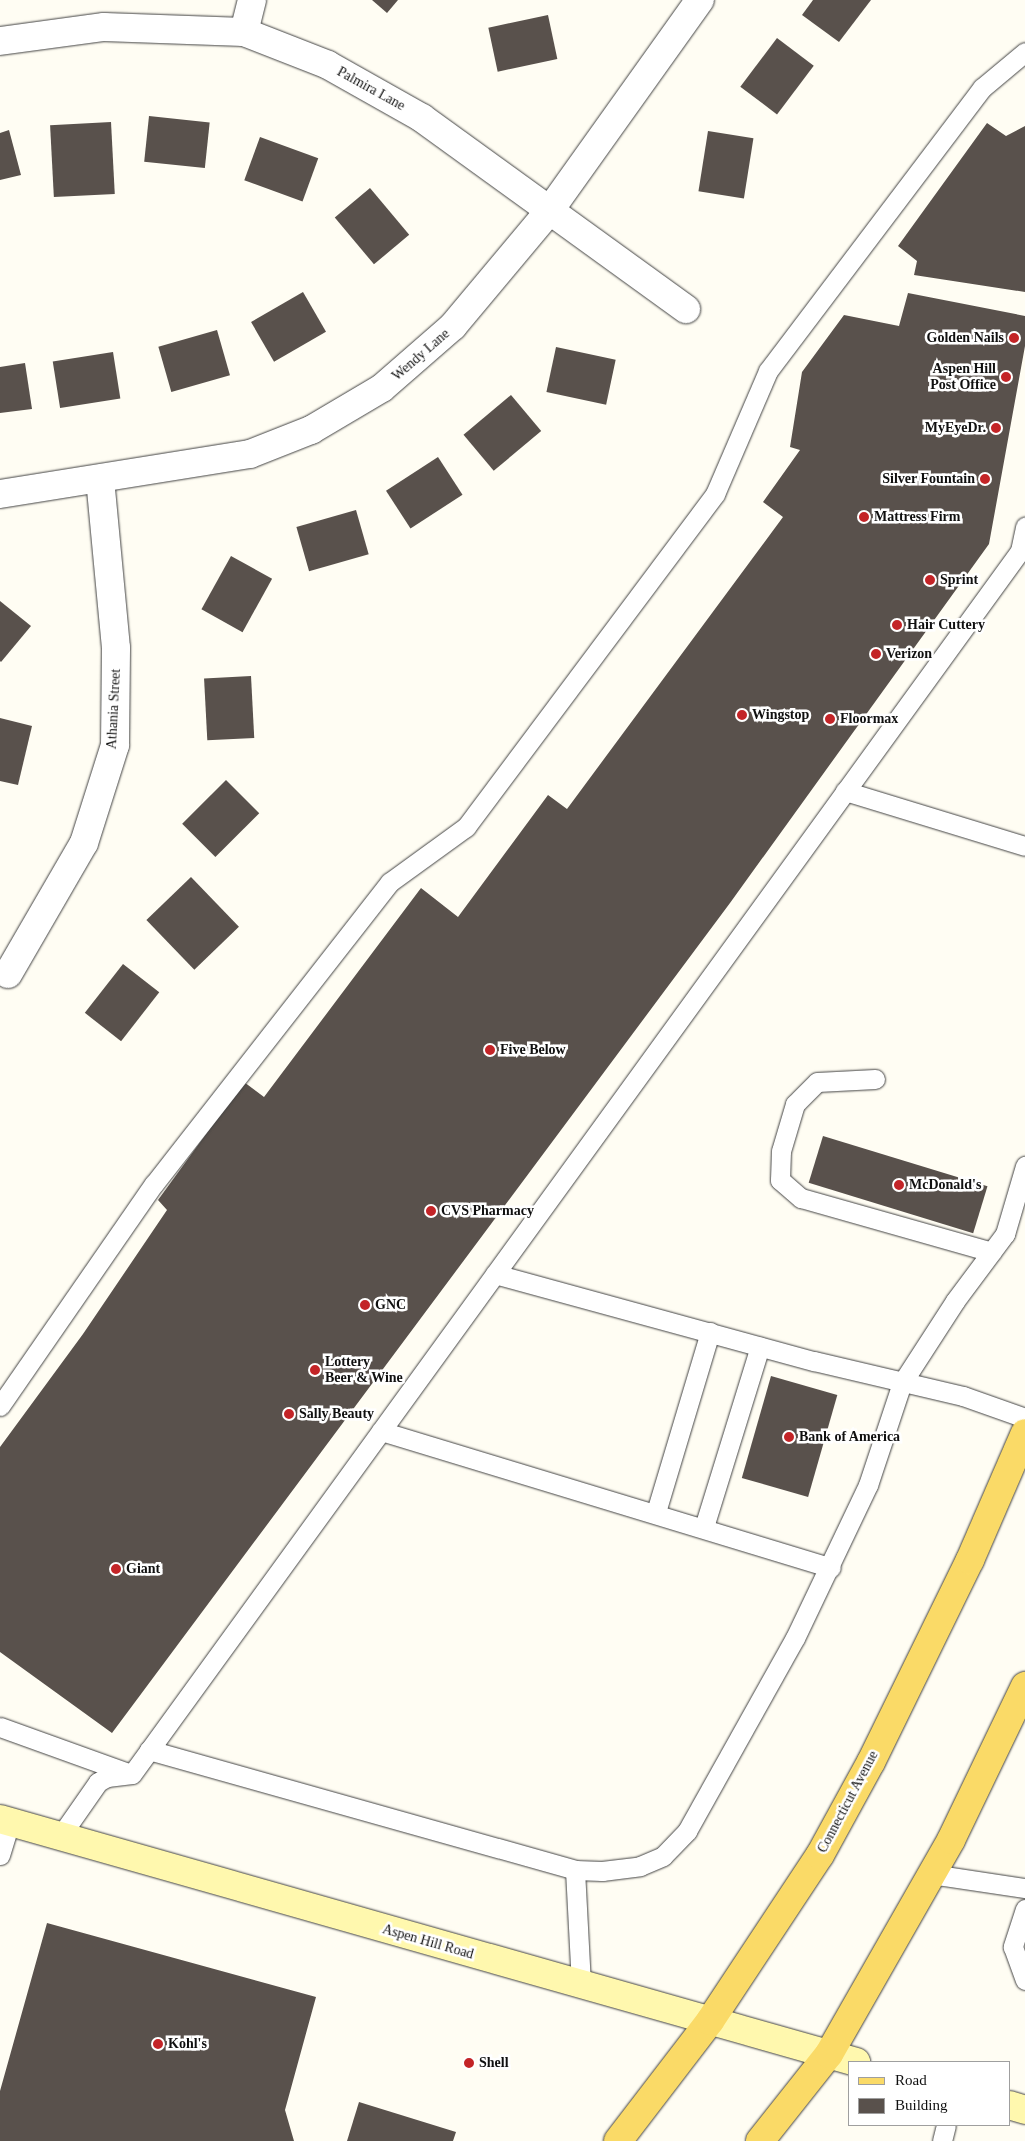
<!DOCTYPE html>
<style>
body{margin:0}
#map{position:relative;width:1025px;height:2141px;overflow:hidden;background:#fffdf3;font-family:Georgia,serif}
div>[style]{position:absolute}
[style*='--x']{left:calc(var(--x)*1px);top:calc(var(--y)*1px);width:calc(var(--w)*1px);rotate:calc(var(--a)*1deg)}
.building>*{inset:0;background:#59514c;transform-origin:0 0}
.roads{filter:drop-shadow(0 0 1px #434343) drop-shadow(0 0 1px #434343)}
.lane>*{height:19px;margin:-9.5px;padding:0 9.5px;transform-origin:9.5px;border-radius:9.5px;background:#fff}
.street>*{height:28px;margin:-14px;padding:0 14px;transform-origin:14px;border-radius:14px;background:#fff}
.secondary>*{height:28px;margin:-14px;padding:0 14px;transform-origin:14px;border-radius:14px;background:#fff8ae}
.primary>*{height:28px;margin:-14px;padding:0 14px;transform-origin:14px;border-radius:14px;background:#fada67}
.dots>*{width:14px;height:14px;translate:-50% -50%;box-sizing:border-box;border:2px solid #fff;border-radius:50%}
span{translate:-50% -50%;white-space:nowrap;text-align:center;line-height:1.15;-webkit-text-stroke:5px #fff;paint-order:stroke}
.street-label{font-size:14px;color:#101010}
.poi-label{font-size:14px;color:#101010;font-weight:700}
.right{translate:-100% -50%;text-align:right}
.left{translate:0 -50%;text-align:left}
.legend{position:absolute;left:848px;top:2061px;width:162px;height:65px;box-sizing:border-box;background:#fff;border:1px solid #9f9f9f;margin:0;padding:6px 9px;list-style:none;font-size:15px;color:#101010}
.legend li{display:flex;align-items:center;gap:10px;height:25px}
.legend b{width:25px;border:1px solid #9f9f9f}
</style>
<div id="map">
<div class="building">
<i style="clip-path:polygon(372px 0,398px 0,387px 13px)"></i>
<i style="clip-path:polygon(813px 0,871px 0,839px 42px,802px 15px)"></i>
<i style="left:548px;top:15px;width:45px;height:61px;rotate:78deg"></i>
<i style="left:777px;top:38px;width:46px;height:61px;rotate:37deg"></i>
<i style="left:149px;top:116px;width:61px;height:46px;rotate:6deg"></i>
<i style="left:111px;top:122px;width:72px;height:61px;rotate:87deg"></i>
<i style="clip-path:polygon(987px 123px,1006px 136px,1025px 126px,1025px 292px,914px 275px,917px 261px,898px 246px)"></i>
<i style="clip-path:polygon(9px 130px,21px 175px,0 180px,0 133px)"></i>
<i style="left:708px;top:131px;width:46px;height:61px;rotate:9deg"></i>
<i style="left:260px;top:137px;width:62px;height:46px;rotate:20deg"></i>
<i style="left:370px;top:188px;width:61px;height:46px;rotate:50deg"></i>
<i style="left:303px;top:292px;width:46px;height:60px;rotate:60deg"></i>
<i style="clip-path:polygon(908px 293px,1025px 316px,1025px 346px,989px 544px,730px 903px,112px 1733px,0 1652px,0 1447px,83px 1334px,167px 1210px,158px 1200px,244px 1082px,264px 1097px,421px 888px,458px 917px,548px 795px,567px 809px,783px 517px,763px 502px,800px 450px,790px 447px,802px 372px,844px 315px,899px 326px)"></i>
<i style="left:217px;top:330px;width:47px;height:61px;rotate:74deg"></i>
<i style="left:556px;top:347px;width:61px;height:46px;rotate:12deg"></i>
<i style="left:113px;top:352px;width:47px;height:61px;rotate:81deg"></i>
<i style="clip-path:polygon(25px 363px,32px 409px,0 413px,0 367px)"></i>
<i style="left:511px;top:395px;width:47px;height:62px;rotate:50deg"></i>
<i style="left:438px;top:457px;width:45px;height:62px;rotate:57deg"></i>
<i style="left:356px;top:510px;width:46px;height:62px;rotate:74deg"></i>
<i style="left:231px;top:556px;width:47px;height:61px;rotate:29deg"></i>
<i style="clip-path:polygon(0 601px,31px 626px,1px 662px,0 661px)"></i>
<i style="left:251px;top:676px;width:62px;height:47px;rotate:87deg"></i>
<i style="clip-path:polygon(0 718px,32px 726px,18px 785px,0 781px)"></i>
<i style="left:226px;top:780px;width:47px;height:62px;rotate:45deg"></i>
<i style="left:191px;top:877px;width:69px;height:62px;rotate:46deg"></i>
<i style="left:123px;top:964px;width:46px;height:62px;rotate:38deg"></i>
<i style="left:823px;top:1136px;width:172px;height:49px;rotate:17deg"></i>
<i style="left:771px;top:1376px;width:69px;height:106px;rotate:16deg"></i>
<i style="clip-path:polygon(47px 1923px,316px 1997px,285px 2110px,294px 2141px,0 2141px,0 2091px)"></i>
<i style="clip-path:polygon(359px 2102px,456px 2132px,453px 2141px,347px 2141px)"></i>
</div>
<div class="roads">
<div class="lane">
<i style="--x:845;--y:791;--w:188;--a:17"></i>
<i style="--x:875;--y:1079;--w:58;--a:177"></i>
<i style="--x:817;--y:1082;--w:31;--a:135"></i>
<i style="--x:795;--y:1104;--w:49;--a:106.6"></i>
<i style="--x:781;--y:1151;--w:29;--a:92"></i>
<i style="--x:780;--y:1180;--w:28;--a:41"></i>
<i style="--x:801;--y:1198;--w:198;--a:15.8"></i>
<i style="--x:495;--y:1274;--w:331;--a:15.3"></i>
<i style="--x:814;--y:1361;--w:153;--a:13.2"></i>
<i style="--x:963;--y:1396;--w:66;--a:19.5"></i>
<i style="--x:0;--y:1406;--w:270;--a:-55.3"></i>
<i style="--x:154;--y:1184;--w:383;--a:-52"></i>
<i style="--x:390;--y:882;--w:94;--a:-35.9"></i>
<i style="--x:466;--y:827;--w:416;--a:-53.2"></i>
<i style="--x:715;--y:494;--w:134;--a:-66.7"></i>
<i style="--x:768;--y:371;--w:355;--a:-52.9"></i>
<i style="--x:982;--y:88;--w:56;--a:-39.9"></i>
<i style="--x:381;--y:1431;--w:470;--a:16.9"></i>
<i style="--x:656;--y:1512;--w:188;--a:-73.3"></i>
<i style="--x:704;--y:1527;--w:189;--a:-72.8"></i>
<i style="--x:0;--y:1727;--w:136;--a:19.8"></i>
<i style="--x:149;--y:1750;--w:443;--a:15.7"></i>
<i style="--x:575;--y:1870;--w:27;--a:2"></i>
<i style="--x:602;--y:1871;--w:38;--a:-7"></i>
<i style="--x:640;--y:1866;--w:25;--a:-23"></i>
<i style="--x:663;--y:1856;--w:35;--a:-46"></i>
<i style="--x:687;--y:1831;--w:221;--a:-60.8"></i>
<i style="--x:795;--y:1638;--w:170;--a:-64.5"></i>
<i style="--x:868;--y:1485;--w:108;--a:-71.6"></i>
<i style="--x:902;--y:1383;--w:98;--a:-57.1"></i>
<i style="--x:955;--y:1301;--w:84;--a:-53.3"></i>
<i style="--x:1005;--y:1234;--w:71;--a:-73.6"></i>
<i style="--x:59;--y:1838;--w:68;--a:-55.1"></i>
<i style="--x:98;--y:1782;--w:10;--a:-29"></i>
<i style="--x:107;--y:1777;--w:25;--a:-7"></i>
<i style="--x:132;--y:1774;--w:1511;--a:-54.02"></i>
<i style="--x:1020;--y:551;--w:25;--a:-78"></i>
<i style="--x:0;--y:1855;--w:34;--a:-73"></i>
<i style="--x:575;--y:1870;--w:115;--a:87"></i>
<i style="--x:931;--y:1874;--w:95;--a:8.5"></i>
<i style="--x:1025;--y:1909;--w:40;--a:108"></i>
<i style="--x:1013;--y:1947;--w:35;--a:70"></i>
<i style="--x:942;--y:2141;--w:16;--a:-76"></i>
</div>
<div class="street">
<i style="--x:244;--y:32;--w:33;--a:-76"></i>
<i style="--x:0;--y:41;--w:105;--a:-7.7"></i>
<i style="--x:104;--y:27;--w:140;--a:2"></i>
<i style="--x:244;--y:32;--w:90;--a:21.4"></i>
<i style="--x:328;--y:65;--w:108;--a:29.4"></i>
<i style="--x:422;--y:118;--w:326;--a:35.9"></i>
<i style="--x:0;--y:494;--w:253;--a:-9.1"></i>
<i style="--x:250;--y:454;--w:66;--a:-21.5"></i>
<i style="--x:311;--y:430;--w:82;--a:-30.6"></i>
<i style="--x:382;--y:388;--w:94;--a:-41.1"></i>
<i style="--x:453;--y:326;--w:151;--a:-50.1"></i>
<i style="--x:550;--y:210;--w:258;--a:-54.5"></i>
<i style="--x:8;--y:974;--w:151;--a:-59.9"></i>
<i style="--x:84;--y:843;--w:103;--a:-72.4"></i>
<i style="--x:115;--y:745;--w:97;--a:-89.4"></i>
<i style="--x:116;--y:648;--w:170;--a:-95.4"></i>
</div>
<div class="secondary">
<i style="--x:0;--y:1819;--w:890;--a:15.85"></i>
<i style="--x:1009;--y:2105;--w:17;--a:17"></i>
</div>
<div class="primary">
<i style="--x:618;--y:2141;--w:151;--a:-52.5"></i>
<i style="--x:710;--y:2021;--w:199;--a:-56.5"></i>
<i style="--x:820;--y:1855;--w:106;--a:-61.3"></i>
<i style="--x:871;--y:1762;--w:225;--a:-63.9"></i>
<i style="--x:970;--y:1560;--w:138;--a:-66.6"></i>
<i style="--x:760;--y:2141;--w:111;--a:-51.6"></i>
<i style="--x:829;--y:2054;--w:246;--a:-60.3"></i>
<i style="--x:951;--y:1840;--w:171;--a:-64.3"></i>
</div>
</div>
<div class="dots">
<i style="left:1014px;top:338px;background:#c32427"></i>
<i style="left:1006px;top:377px;background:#c32427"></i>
<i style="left:996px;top:428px;background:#c32427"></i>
<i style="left:985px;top:479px;background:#c32427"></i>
<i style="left:864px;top:517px;background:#c32427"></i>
<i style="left:930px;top:580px;background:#c32427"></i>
<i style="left:897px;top:625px;background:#c32427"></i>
<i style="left:876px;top:654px;background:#c32427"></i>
<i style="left:742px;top:715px;background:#c32427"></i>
<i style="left:830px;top:719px;background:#c32427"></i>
<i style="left:490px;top:1050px;background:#c32427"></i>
<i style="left:899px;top:1185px;background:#c32427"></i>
<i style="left:431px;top:1211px;background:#c32427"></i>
<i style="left:365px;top:1305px;background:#c32427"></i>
<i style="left:315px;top:1370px;background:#c32427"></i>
<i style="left:289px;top:1414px;background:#c32427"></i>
<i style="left:789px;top:1437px;background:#c32427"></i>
<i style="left:116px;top:1569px;background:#c32427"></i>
<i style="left:158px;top:2044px;background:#c32427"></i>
<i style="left:469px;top:2063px;background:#c32427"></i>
</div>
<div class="street-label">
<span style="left:371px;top:89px;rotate:29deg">Palmira Lane</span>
<span style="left:421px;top:355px;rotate:-41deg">Wendy Lane</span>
<span style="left:114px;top:709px;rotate:-87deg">Athania Street</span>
<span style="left:848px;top:1802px;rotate:-62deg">Connecticut Avenue</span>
<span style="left:428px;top:1942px;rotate:16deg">Aspen Hill Road</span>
</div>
<div class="poi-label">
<span class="right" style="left:1004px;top:338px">Golden Nails</span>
<span class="right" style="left:996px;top:377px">Aspen Hill<br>Post Office</span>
<span class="right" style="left:986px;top:428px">MyEyeDr.</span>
<span class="right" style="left:975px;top:479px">Silver Fountain</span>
<span class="left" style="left:874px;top:517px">Mattress Firm</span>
<span class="left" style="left:940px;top:580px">Sprint</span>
<span class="left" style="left:907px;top:625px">Hair Cuttery</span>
<span class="left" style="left:886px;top:654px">Verizon</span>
<span class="left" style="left:752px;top:715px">Wingstop</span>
<span class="left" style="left:840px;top:719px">Floormax</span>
<span class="left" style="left:500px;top:1050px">Five Below</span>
<span class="left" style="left:909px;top:1185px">McDonald's</span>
<span class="left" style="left:441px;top:1211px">CVS Pharmacy</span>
<span class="left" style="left:375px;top:1305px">GNC</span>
<span class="left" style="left:325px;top:1370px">Lottery<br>Beer &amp; Wine</span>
<span class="left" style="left:299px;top:1414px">Sally Beauty</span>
<span class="left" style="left:799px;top:1437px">Bank of America</span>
<span class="left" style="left:126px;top:1569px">Giant</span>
<span class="left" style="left:168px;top:2044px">Kohl's</span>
<span class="left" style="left:479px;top:2063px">Shell</span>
</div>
<ul class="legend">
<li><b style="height:6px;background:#fada67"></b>Road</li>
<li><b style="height:14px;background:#59514c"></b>Building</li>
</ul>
</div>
